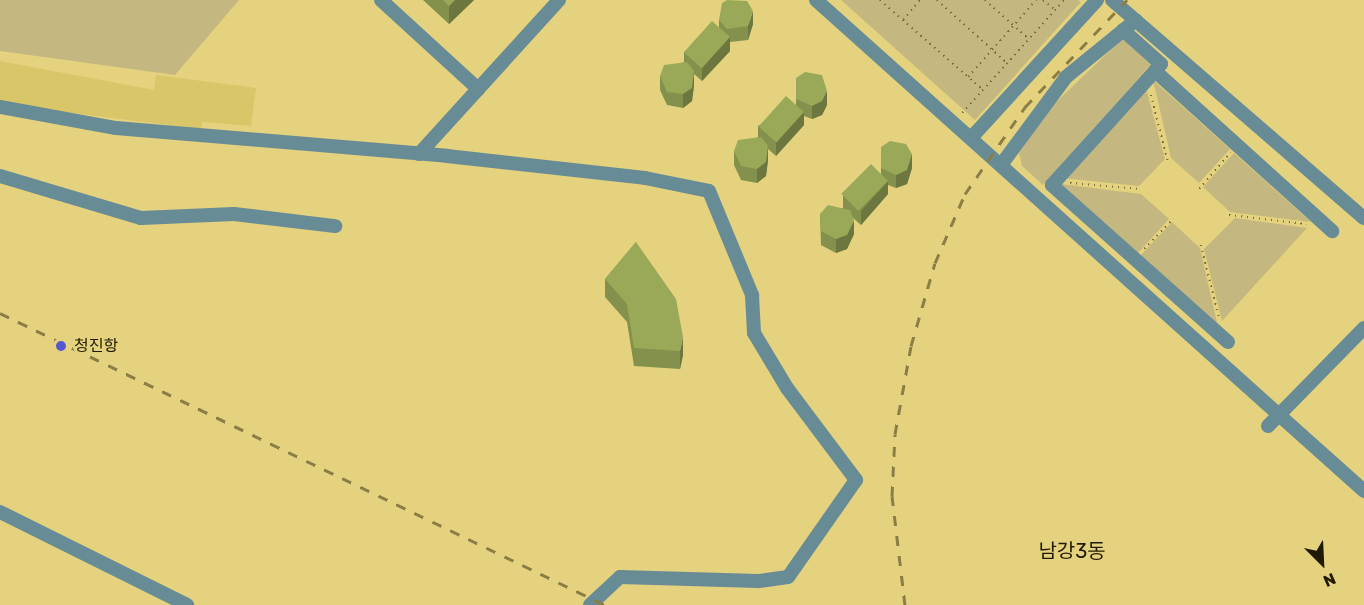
<!DOCTYPE html>
<meta charset="utf-8">
<style>
body{margin:0}
#map{position:relative;width:1364px;height:605px;overflow:hidden;background:#e4d27e;font-family:Rubik,"Noto Sans KR",sans-serif}
div>[style]{position:absolute}
[style*='--x']{left:calc(var(--x)*1px);top:calc(var(--y)*1px);width:calc(var(--w)*1px);rotate:calc(var(--a)*1deg)}
.built>*{inset:0;background:#d9c668}
.green>*{inset:0;background:#c4b880}
.path>*{height:1.5px;margin-top:-0.75px;transform-origin:0;background:repeating-linear-gradient(90deg,#796e3a 0 1.5px,transparent 0 6px)}
.minor>*{height:14px;margin:-7px;padding:0 7px;transform-origin:7px;border-radius:7px;background:#688c96}
.rail>*{height:3px;margin-top:-1.5px;transform-origin:0;background:repeating-linear-gradient(90deg,#8b7e45 0 10px,transparent 0 20px)}
.wall>*{inset:0;background:#84914c}
.shaded-wall>*{inset:0;background:#6c763e}
.building>*{inset:0;background:#9aa958;transform-origin:0 0}
.dots>*{width:16px;height:16px;translate:-50% -50%;box-sizing:border-box;border:3px solid #e4d27e;border-radius:50%}
span{translate:-50% -50%;white-space:nowrap;text-align:center;line-height:1.15;-webkit-text-stroke:6px #e4d27e;paint-order:stroke}
.poi-label{font-size:16px;color:#201a01}
.left{translate:0 -50%;text-align:left}
.quarter-label{font-size:20px;color:#201a01}
.north{position:absolute;left:1292px;top:533px;width:60px;height:60px;-webkit-text-stroke:4px #e4d27e;paint-order:stroke;rotate:156deg;font-size:16px;font-weight:700;line-height:24px;text-align:center;color:#201a01}
.north::after{content:'';display:block;margin:auto;width:21px;height:27px;background:#201a01;clip-path:polygon(50% 0,100% 100%,50% 72%,0 100%)}
</style>
<div id="map">
<div class="built">
<i style="clip-path:polygon(0 61px,154px 90px,156px 75px,256px 88px,251px 126px,202px 122px,201px 129px,0 104px)"></i>
</div>
<div class="green">
<i style="clip-path:polygon(0 0,239px 0,175px 75px,0 51px)"></i>
<i style="clip-path:polygon(841px 0,1078px 0,1081px 2px,975px 120px)"></i>
<i style="clip-path:polygon(1123px 38px,1153px 62px,1043px 185px,1022px 166px,1019px 153px,1050px 108px)"></i>
<i style="clip-path:polygon(1153px 80px,1230px 149px,1199px 183px,1171px 158px)"></i>
<i style="clip-path:polygon(1146px 88px,1165px 159px,1139px 186px,1062px 178px)"></i>
<i style="clip-path:polygon(1234px 153px,1311px 222px,1230px 212px,1203px 187px)"></i>
<i style="clip-path:polygon(1061px 184px,1141px 194px,1169px 219px,1138px 253px)"></i>
<i style="clip-path:polygon(1235px 218px,1307px 228px,1222px 321px,1204px 249px)"></i>
<i style="clip-path:polygon(1172px 222px,1200px 248px,1218px 327px,1140px 256px)"></i>
</div>
<div class="path">
<i style="--x:880;--y:0;--w:137;--a:41.1"></i>
<i style="--x:937;--y:0;--w:94;--a:42"></i>
<i style="--x:985;--y:0;--w:59;--a:41.6"></i>
<i style="--x:1043;--y:0;--w:14;--a:39"></i>
<i style="--x:903;--y:20;--w:26;--a:-50"></i>
<i style="--x:968;--y:77;--w:103;--a:-48.6"></i>
<i style="--x:1151;--y:95;--w:68;--a:75.6"></i>
<i style="--x:962;--y:113;--w:152;--a:-47.9"></i>
<i style="--x:1070;--y:183;--w:71;--a:4.8"></i>
<i style="--x:1199;--y:189;--w:48;--a:-49.3"></i>
<i style="--x:1229;--y:215;--w:78;--a:6.7"></i>
<i style="--x:1201;--y:245;--w:74;--a:76"></i>
<i style="--x:1144;--y:249;--w:42;--a:-46"></i>
</div>
<div class="minor">
<i style="--x:381;--y:0;--w:132;--a:42.5"></i>
<i style="--x:816;--y:0;--w:736;--a:41.86"></i>
<i style="--x:1112;--y:0;--w:333;--a:40.9"></i>
<i style="--x:1123;--y:30;--w:51;--a:41.8"></i>
<i style="--x:1161;--y:64;--w:9;--a:131"></i>
<i style="--x:0;--y:107;--w:118;--a:10.3"></i>
<i style="--x:116;--y:128;--w:332;--a:4.8"></i>
<i style="--x:447;--y:156;--w:199;--a:6.3"></i>
<i style="--x:645;--y:178;--w:65;--a:11.5"></i>
<i style="--x:709;--y:191;--w:113;--a:67.5"></i>
<i style="--x:752;--y:295;--w:38;--a:87"></i>
<i style="--x:754;--y:333;--w:64;--a:59"></i>
<i style="--x:787;--y:388;--w:115;--a:53.1"></i>
<i style="--x:856;--y:480;--w:118;--a:125"></i>
<i style="--x:788;--y:577;--w:30;--a:172"></i>
<i style="--x:758;--y:581;--w:138;--a:-178.3"></i>
<i style="--x:620;--y:577;--w:41;--a:137"></i>
<i style="--x:971;--y:138;--w:187;--a:-47.6"></i>
<i style="--x:419;--y:154;--w:208;--a:-47.7"></i>
<i style="--x:1001;--y:165;--w:109;--a:-53.5"></i>
<i style="--x:1066;--y:77;--w:90;--a:-39.2"></i>
<i style="--x:0;--y:176;--w:147;--a:16.6"></i>
<i style="--x:141;--y:218;--w:93;--a:-2.5"></i>
<i style="--x:234;--y:214;--w:102;--a:6.8"></i>
<i style="--x:1228;--y:342;--w:236;--a:-138.3"></i>
<i style="--x:1052;--y:185;--w:154;--a:-47.9"></i>
<i style="--x:1155;--y:71;--w:239;--a:42.1"></i>
<i style="--x:1268;--y:426;--w:137;--a:-45.6"></i>
<i style="--x:0;--y:512;--w:209;--a:26.4"></i>
</div>
<div class="rail">
<i style="--x:0;--y:313;--w:672;--a:25.76"></i>
<i style="--x:905;--y:605;--w:110;--a:-96.8"></i>
<i style="--x:892;--y:496;--w:62;--a:-87.2"></i>
<i style="--x:895;--y:434;--w:89;--a:-79.7"></i>
<i style="--x:911;--y:346;--w:86;--a:-73.9"></i>
<i style="--x:935;--y:263;--w:75;--a:-66.5"></i>
<i style="--x:965;--y:194;--w:106;--a:-55.4"></i>
<i style="--x:1025;--y:107;--w:148;--a:-46.4"></i>
</div>
<div class="wall">
<i style="clip-path:polygon(423px 0,474px 0,449px 24px)"></i>
<i style="clip-path:polygon(719px 20px,753px 24px,748px 40px,730px 42px,730px 51px,702px 81px,694px 74px,694px 85px,692px 101px,683px 108px,667px 105px,660px 90px,660px 76px,684px 62px,684px 52px,719px 28px)"></i>
<i style="clip-path:polygon(796px 78px,827px 105px,822px 115px,812px 119px,804px 116px,804px 125px,776px 156px,768px 149px,768px 160px,766px 176px,757px 183px,741px 180px,734px 165px,734px 151px,758px 137px,758px 126px,796px 105px)"></i>
<i style="clip-path:polygon(881px 147px,912px 168px,907px 184px,896px 188px,888px 185px,888px 194px,861px 225px,853px 218px,854px 234px,847px 249px,836px 253px,821px 245px,820px 214px,843px 208px,843px 195px,881px 174px)"></i>
<i style="clip-path:polygon(636px 242px,683px 355px,680px 369px,634px 366px,627px 322px,605px 297px,605px 279px)"></i>
</div>
<div class="shaded-wall">
<i style="clip-path:polygon(455px 0,474px 0,449px 24px,449px 6px)"></i>
<i style="clip-path:polygon(753px 11px,753px 24px,748px 40px,748px 26px)"></i>
<i style="clip-path:polygon(730px 37px,730px 51px,702px 81px,702px 68px)"></i>
<i style="clip-path:polygon(694px 71px,694px 85px,692px 101px,683px 108px,683px 94px)"></i>
<i style="clip-path:polygon(827px 91px,827px 105px,822px 115px,812px 119px,812px 106px)"></i>
<i style="clip-path:polygon(804px 112px,804px 125px,776px 156px,776px 142px)"></i>
<i style="clip-path:polygon(768px 146px,768px 160px,766px 176px,757px 183px,757px 169px)"></i>
<i style="clip-path:polygon(912px 154px,912px 168px,907px 184px,896px 188px,896px 175px)"></i>
<i style="clip-path:polygon(888px 181px,888px 194px,861px 225px,861px 211px)"></i>
<i style="clip-path:polygon(854px 221px,854px 234px,847px 249px,836px 253px,836px 239px)"></i>
<i style="clip-path:polygon(683px 337px,683px 355px,680px 369px,680px 351px)"></i>
</div>
<div class="building">
<i style="clip-path:polygon(443px 0,455px 0,449px 6px)"></i>
<i style="clip-path:polygon(727px 0,747px 1px,753px 11px,748px 26px,727px 29px,719px 20px,722px 3px)"></i>
<i style="left:712px;top:21px;width:24px;height:42px;rotate:42deg"></i>
<i style="clip-path:polygon(687px 62px,694px 71px,692px 88px,683px 94px,667px 92px,660px 76px,664px 65px)"></i>
<i style="clip-path:polygon(805px 72px,822px 75px,827px 91px,822px 101px,812px 106px,796px 99px,796px 78px)"></i>
<i style="left:786px;top:96px;width:24px;height:41px;rotate:42deg"></i>
<i style="clip-path:polygon(761px 137px,768px 146px,766px 162px,757px 169px,741px 166px,734px 151px,738px 140px)"></i>
<i style="clip-path:polygon(890px 141px,906px 144px,912px 154px,907px 170px,896px 175px,881px 168px,881px 147px)"></i>
<i style="left:871px;top:164px;width:24px;height:42px;rotate:45deg"></i>
<i style="clip-path:polygon(828px 205px,850px 210px,854px 221px,847px 235px,836px 239px,821px 231px,820px 214px)"></i>
<i style="clip-path:polygon(636px 242px,676px 299px,683px 337px,680px 351px,634px 348px,627px 304px,605px 279px)"></i>
</div>
<div class="dots">
<i style="left:61px;top:346px;background:#5657cf"></i>
</div>
<div class="poi-label">
<span class="left" style="left:74px;top:346px">청진항</span>
</div>
<div class="quarter-label">
<span style="left:1072px;top:551px">남강3동</span>
</div>
<div class="north">N</div>
</div>
